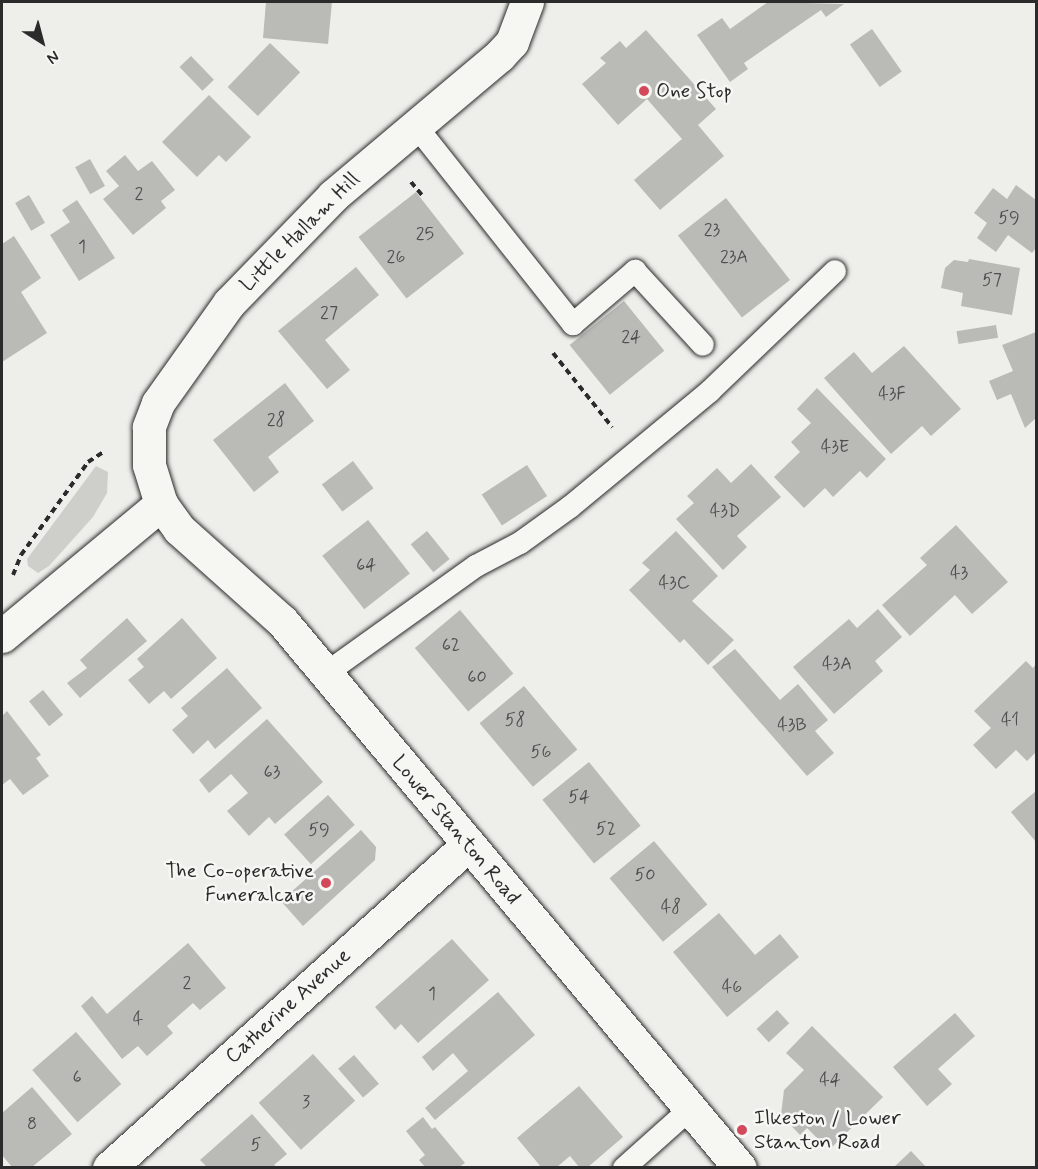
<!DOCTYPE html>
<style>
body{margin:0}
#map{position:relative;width:1038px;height:1169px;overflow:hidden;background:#eeeeea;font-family:Mynerve,sans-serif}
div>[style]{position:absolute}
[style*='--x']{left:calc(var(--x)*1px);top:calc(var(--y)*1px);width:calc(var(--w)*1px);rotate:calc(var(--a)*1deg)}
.green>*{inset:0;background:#cececa}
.building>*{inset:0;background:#babab7;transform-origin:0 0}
.path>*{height:4px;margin-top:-2px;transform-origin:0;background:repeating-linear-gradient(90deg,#2b2b2b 0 6px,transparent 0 10.5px)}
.roads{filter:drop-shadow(0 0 2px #2b2b2b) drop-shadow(0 0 2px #2b2b2b)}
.lane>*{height:22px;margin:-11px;padding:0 11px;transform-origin:11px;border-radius:11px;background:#f6f6f2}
.street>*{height:33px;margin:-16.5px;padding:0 16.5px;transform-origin:16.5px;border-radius:16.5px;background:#f6f6f2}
.secondary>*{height:33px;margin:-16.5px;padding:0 16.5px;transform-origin:16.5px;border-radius:16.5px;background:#f6f6f2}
.primary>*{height:33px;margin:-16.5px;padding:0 16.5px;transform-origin:16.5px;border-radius:16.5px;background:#f6f6f2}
.dots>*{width:16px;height:16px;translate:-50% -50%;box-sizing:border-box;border:3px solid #f6f6f2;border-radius:50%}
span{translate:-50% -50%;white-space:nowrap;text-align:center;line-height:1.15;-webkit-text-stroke:5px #f6f6f2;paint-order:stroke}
.number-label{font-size:18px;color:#4f4f4e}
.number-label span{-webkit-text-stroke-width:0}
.poi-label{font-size:21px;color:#2b2b2b}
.left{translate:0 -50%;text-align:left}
.right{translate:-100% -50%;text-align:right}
.street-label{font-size:21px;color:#2b2b2b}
.frame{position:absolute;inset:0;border:3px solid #2b2b2b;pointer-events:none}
.north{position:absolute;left:12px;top:12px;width:60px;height:60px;-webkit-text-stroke:4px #f6f6f2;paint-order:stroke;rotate:144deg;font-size:16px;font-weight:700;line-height:24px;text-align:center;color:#2b2b2b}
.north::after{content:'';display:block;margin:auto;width:21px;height:27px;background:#2b2b2b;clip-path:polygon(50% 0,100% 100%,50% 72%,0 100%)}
</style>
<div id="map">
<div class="green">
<i style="clip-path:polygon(96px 466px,108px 472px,107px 493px,93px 517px,49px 566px,38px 573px,28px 566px,27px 559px)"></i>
</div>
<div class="building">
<i style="clip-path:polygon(266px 2px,332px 2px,328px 44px,263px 38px)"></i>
<i style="clip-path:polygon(768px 2px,844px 4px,826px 17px,821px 10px,744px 63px,748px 69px,730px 82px,697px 35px,722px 18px,730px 29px)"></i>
<i style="left:872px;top:29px;width:52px;height:27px;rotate:55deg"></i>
<i style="clip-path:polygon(646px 30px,716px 109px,698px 125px,724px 156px,660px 210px,634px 180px,682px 139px,647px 99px,618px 125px,582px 84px,606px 63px,600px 58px,620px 41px,626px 48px)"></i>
<i style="left:270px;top:43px;width:42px;height:61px;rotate:44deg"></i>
<i style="left:191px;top:56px;width:33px;height:16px;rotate:46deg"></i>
<i style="clip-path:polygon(209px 95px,251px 137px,226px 162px,219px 155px,197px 177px,162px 142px)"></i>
<i style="clip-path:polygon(125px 155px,138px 171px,152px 161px,175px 190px,161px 201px,166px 208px,133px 235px,103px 199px,119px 186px,106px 171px)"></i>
<i style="left:90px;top:159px;width:31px;height:17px;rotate:61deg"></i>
<i style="clip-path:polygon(1016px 185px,1036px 200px,1036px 248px,1032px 253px,1008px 235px,996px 252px,977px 238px,987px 223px,974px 213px,993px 188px,1007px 199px)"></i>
<i style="left:416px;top:192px;width:78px;height:73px;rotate:52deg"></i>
<i style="left:29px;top:195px;width:32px;height:16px;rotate:60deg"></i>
<i style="left:726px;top:198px;width:104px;height:61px;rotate:52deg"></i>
<i style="clip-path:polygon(77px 200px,115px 258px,79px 281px,50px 235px,70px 222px,62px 210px)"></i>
<i style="clip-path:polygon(14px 236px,41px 278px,21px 292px,47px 333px,2px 362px,2px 244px)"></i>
<i style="clip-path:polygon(969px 259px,1020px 268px,1012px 315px,961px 306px,963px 293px,941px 288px,945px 268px,954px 260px,968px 262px)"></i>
<i style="clip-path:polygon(356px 267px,379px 295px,325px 340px,350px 370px,327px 389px,278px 331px)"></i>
<i style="left:624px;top:301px;width:64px;height:70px;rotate:51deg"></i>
<i style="left:996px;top:325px;width:13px;height:40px;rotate:81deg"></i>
<i style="clip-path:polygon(1036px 332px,1036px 418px,1025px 428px,1011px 394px,997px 400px,989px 381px,1013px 371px,1002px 345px)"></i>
<i style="clip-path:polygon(904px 346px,961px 409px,931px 436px,922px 426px,891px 454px,824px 378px,854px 352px,872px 373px)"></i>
<i style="clip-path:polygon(285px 383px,314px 421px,268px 457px,279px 472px,254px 492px,213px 440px)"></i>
<i style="clip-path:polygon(817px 388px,886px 459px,867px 478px,860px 471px,833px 497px,825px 488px,804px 508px,774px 477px,800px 452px,791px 442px,811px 423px,797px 409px)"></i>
<i style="left:353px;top:461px;width:34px;height:39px;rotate:53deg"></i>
<i style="clip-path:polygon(751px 464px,781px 497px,737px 536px,747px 547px,723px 570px,676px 519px,694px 503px,687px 496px,717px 468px,731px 483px)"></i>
<i style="left:527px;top:465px;width:37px;height:54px;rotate:57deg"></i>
<i style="left:368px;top:520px;width:68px;height:58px;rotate:52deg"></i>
<i style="clip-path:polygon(956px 525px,1008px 582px,972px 614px,955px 595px,910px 636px,882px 605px,927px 565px,920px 558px)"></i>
<i style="left:427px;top:531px;width:36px;height:21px;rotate:51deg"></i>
<i style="clip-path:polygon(676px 531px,718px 576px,692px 601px,734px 640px,708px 665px,684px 639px,680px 643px,629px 590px,650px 570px,642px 563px)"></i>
<i style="clip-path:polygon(878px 609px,902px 637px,875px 661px,883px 671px,834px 714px,793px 667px,849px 619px,857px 628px)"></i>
<i style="left:460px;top:610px;width:83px;height:59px;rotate:50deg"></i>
<i style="clip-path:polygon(127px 618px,147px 641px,80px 698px,67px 683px,87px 668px,80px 660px)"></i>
<i style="clip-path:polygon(182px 618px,217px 658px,171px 699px,164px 691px,149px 704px,128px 680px,144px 667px,137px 659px)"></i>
<i style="clip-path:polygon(735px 649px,780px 700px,798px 684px,828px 720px,815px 731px,834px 753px,807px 776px,712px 667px)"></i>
<i style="clip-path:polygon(1026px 661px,1033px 668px,1036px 664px,1036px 752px,1027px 761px,1016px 750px,996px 769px,973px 745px,991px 728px,974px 711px)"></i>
<i style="clip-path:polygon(227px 668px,262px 708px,215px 749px,208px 740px,193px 754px,172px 730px,188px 716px,181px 708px)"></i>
<i style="left:524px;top:686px;width:83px;height:58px;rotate:50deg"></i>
<i style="left:43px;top:690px;width:32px;height:18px;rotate:51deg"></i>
<i style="clip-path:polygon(7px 711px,41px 755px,36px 758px,49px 776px,23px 795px,10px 779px,2px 785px,2px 716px)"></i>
<i style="clip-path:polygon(267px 719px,323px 782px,275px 824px,269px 817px,249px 836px,227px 811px,248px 793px,231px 774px,209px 793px,199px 780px)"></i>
<i style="left:589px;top:762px;width:82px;height:60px;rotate:51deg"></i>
<i style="clip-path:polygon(1036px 791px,1036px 842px,1011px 812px)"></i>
<i style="left:328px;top:795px;width:40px;height:59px;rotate:48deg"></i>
<i style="clip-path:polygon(361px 830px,376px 847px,375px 860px,303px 926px,281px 901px)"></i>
<i style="left:654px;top:841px;width:83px;height:58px;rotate:50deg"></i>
<i style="clip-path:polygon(719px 913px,755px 955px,780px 934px,799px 957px,727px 1017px,673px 952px)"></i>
<i style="clip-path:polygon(452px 939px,489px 980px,418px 1043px,401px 1024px,395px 1030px,375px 1007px)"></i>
<i style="clip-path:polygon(188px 943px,226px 988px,200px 1010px,193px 1003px,167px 1026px,173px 1033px,147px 1056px,138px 1046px,122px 1059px,81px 1006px,92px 996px,107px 1014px)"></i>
<i style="clip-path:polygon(498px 992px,535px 1035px,435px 1120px,425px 1108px,468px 1071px,453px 1053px,433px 1071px,422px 1057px)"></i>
<i style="left:777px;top:1010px;width:18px;height:28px;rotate:47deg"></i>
<i style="clip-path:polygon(955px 1013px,975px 1036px,938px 1069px,952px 1084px,927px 1106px,893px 1067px)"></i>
<i style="clip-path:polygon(812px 1026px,883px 1097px,829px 1150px,807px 1128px,800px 1135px,781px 1115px,784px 1090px,804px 1070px,786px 1053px)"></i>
<i style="left:76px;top:1032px;width:69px;height:58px;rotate:49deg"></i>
<i style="left:313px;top:1054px;width:63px;height:73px;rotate:48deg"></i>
<i style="left:354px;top:1055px;width:38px;height:21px;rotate:49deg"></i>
<i style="clip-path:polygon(579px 1086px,623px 1137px,588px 1167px,579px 1167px,570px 1156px,557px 1167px,541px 1167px,517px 1138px)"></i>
<i style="clip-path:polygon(32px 1087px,72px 1134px,32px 1167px,12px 1167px,2px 1155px,2px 1113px)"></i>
<i style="clip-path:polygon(252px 1114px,287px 1154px,274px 1165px,277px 1167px,207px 1167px,200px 1160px)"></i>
<i style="clip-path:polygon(423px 1117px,432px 1129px,435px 1127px,465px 1163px,459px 1167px,425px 1167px,419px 1160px,425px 1155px,406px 1131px)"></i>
<i style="clip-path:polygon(911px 1151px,926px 1167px,894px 1167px)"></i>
</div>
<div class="path">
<i style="--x:411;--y:182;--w:17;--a:50"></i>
<i style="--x:553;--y:353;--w:95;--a:51.4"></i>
<i style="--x:13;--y:575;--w:22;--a:-68"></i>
<i style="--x:21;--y:555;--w:115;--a:-54.2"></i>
<i style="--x:88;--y:462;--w:20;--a:-33"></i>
</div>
<div class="roads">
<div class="lane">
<i style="--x:416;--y:126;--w:253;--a:51.6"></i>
<i style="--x:573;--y:324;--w:82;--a:-40.5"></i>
<i style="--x:635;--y:271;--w:100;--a:47.4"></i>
<i style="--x:325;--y:674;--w:186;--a:-35.6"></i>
<i style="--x:476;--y:566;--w:50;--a:-27.6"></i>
<i style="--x:520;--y:543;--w:62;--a:-35.8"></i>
<i style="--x:570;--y:507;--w:182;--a:-39.6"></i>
<i style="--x:710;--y:391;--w:173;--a:-43.8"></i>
<i style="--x:624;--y:1168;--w:89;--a:-41.8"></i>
</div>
<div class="street">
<i style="--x:109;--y:1168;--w:483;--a:-42"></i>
</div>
<div class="secondary">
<i style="--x:2;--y:636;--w:207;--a:-39.7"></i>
</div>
<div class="primary">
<i style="--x:527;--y:2;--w:43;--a:110.6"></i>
<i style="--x:512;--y:42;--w:19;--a:133"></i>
<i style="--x:499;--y:56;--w:217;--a:139.9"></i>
<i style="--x:333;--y:196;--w:149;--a:134.2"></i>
<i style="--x:229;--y:303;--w:123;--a:125.4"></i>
<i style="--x:158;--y:403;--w:26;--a:111"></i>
<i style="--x:149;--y:427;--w:38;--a:90"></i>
<i style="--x:149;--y:465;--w:41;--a:72.9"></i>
<i style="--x:161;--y:504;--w:31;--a:54"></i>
<i style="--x:179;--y:529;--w:138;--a:41.8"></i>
<i style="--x:282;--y:621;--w:713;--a:50.06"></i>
</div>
</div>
<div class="dots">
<i style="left:644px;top:91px;background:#d1495b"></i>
<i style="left:326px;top:883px;background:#d1495b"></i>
<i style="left:742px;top:1130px;background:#d1495b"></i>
</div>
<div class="number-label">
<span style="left:139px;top:194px">2</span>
<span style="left:1009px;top:218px">59</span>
<span style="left:712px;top:230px">23</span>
<span style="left:425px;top:234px">25</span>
<span style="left:82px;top:247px">1</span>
<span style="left:396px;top:257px">26</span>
<span style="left:734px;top:257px">23A</span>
<span style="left:992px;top:280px">57</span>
<span style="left:329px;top:313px">27</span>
<span style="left:631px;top:337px">24</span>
<span style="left:892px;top:394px">43F</span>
<span style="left:276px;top:420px">28</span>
<span style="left:835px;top:447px">43E</span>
<span style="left:725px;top:511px">43D</span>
<span style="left:366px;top:565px">64</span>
<span style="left:959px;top:573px">43</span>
<span style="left:674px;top:583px">43C</span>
<span style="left:451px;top:645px">62</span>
<span style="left:837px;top:664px">43A</span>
<span style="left:477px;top:677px">60</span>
<span style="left:515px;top:720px">58</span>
<span style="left:1010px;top:720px">41</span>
<span style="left:792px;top:725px">43B</span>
<span style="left:541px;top:752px">56</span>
<span style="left:272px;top:772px">63</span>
<span style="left:579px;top:797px">54</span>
<span style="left:606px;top:829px">52</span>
<span style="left:319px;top:830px">59</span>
<span style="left:645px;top:875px">50</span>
<span style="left:671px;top:907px">48</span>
<span style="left:187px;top:983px">2</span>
<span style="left:732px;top:987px">46</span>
<span style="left:432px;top:994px">1</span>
<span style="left:138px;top:1019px">4</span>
<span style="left:77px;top:1077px">6</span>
<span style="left:830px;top:1080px">44</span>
<span style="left:306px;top:1102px">3</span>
<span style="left:32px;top:1124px">8</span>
<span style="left:256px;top:1145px">5</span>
</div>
<div class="poi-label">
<span class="left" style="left:656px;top:91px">One Stop</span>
<span class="right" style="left:314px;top:883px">The Co-operative<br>Funeralcare</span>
<span class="left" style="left:754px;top:1130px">Ilkeston / Lower<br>Stanton Road</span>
</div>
<div class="street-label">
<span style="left:300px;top:232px;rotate:-45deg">Little Hallam Hill</span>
<span style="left:456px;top:830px;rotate:50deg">Lower Stanton Road</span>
<span style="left:288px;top:1006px;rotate:-42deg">Catherine Avenue</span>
</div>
<div class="frame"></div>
<div class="north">N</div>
</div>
